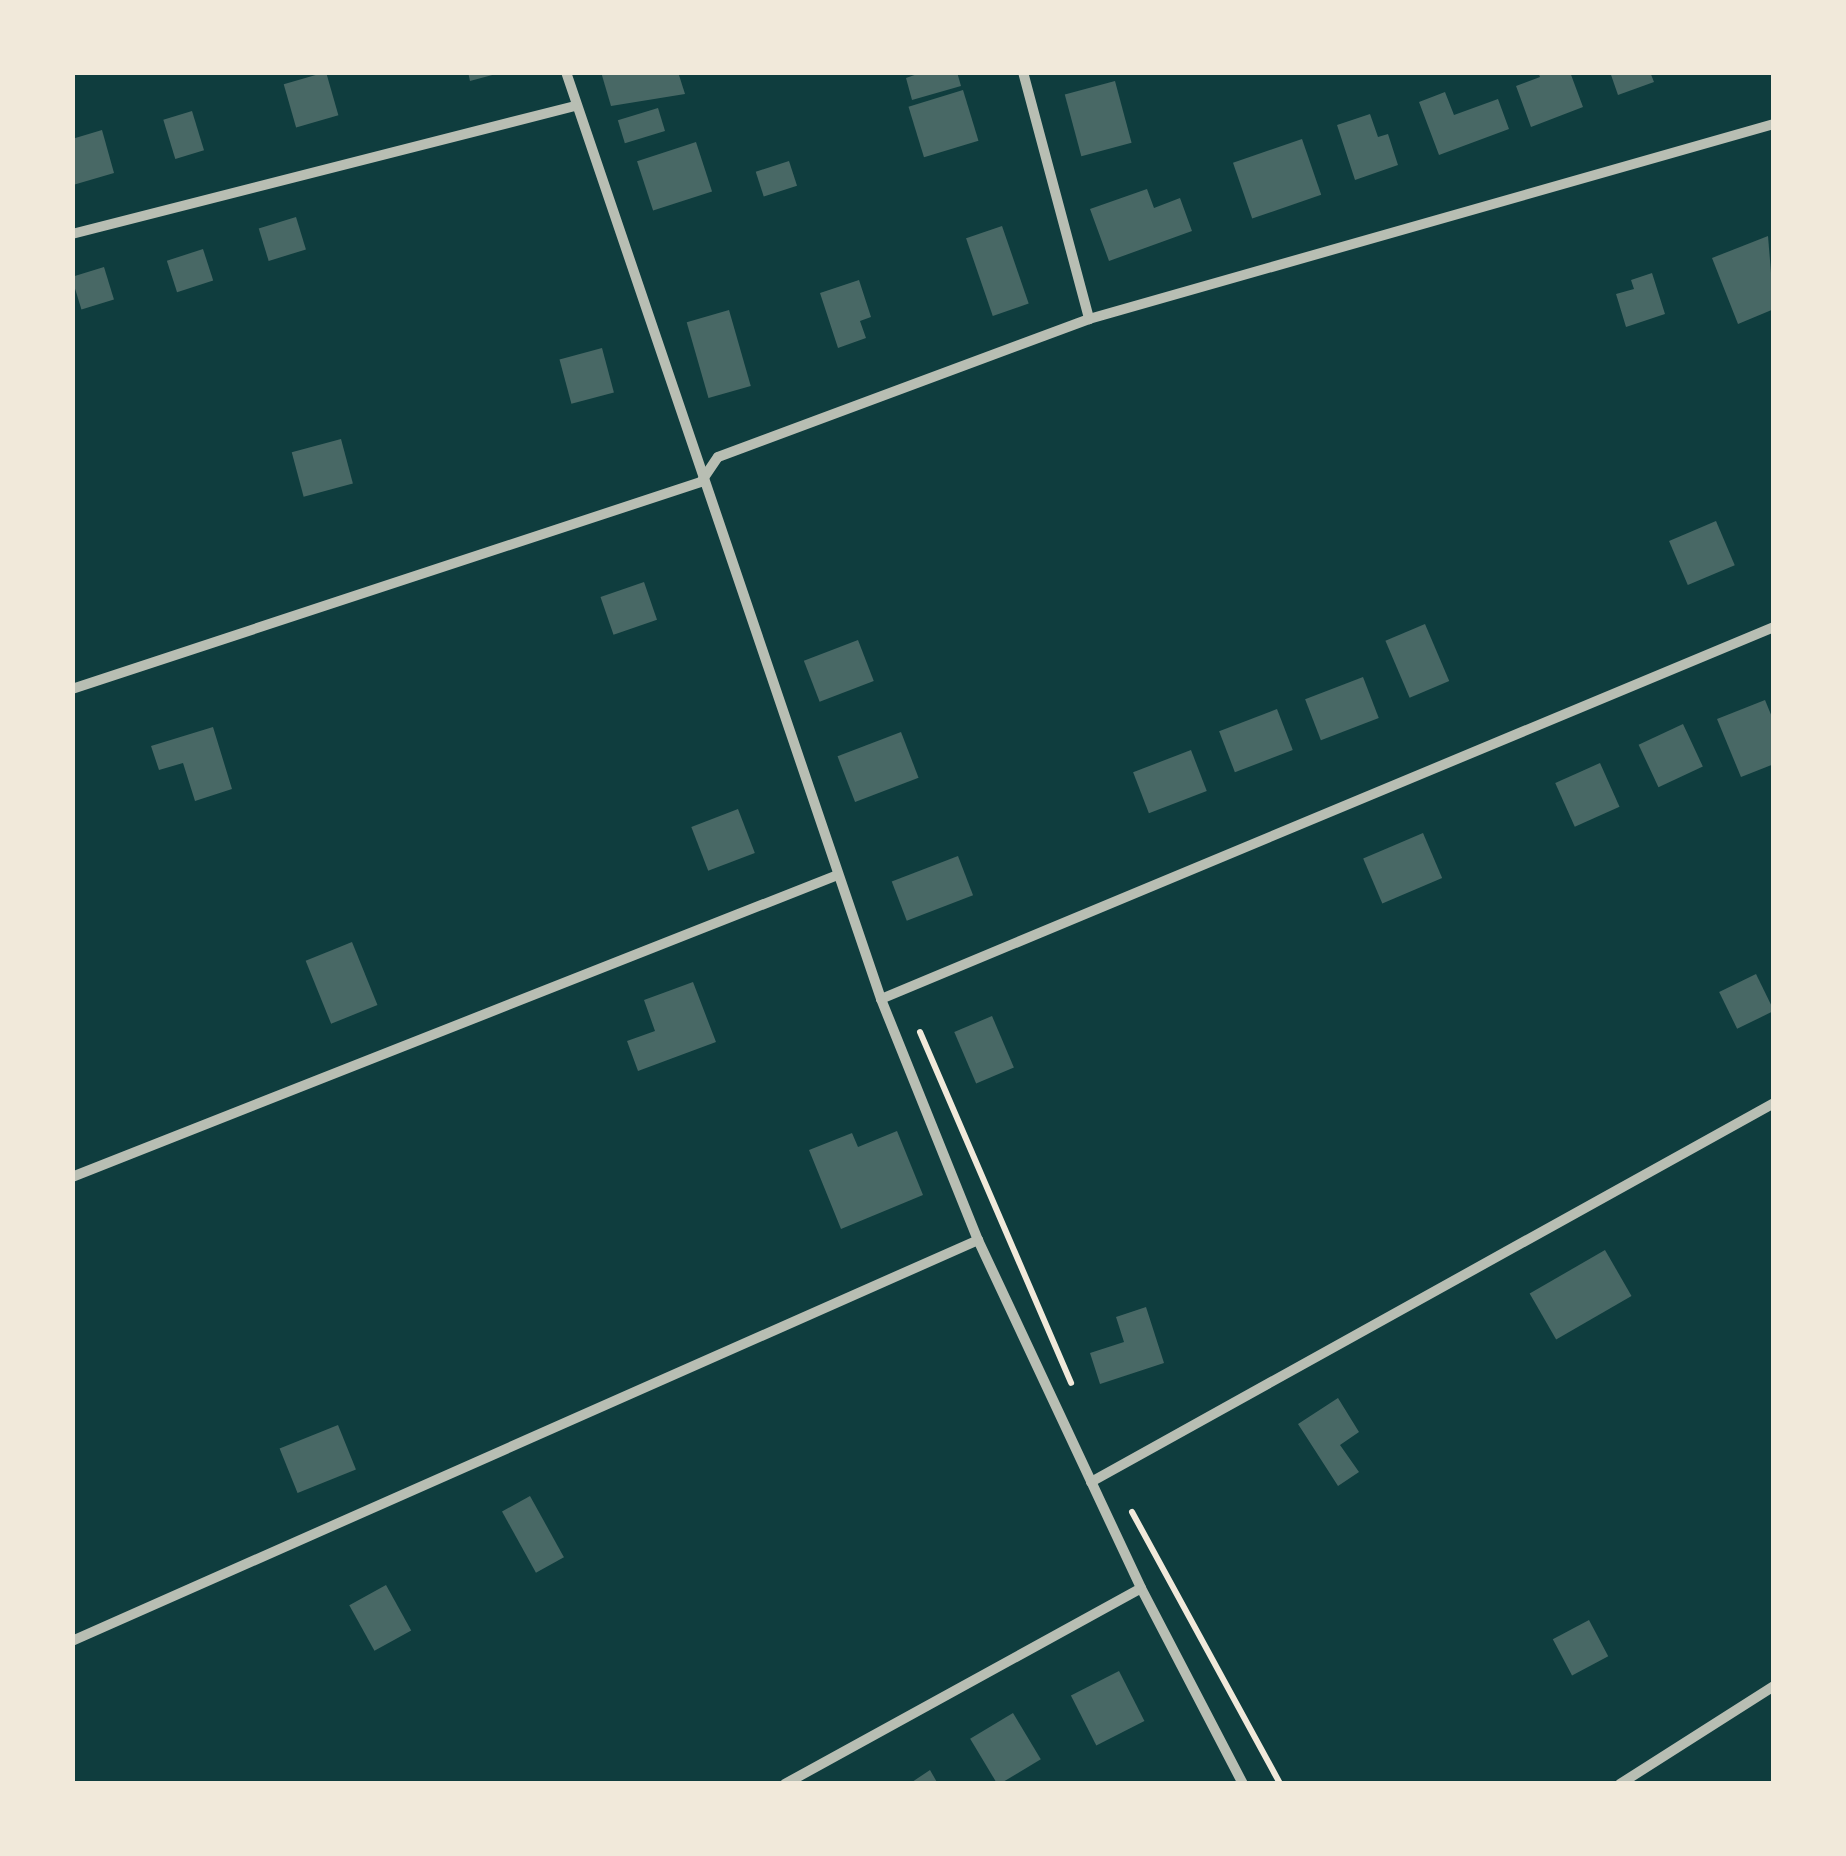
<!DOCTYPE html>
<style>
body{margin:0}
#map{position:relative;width:1846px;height:1856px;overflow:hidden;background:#0f3d3e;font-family:Lato,sans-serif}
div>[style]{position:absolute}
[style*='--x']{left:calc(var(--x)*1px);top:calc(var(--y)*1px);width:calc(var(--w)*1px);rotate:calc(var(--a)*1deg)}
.building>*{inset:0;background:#486865;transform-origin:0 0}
.path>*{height:6px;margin:-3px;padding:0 3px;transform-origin:3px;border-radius:3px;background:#f1e9da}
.minor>*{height:10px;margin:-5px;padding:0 5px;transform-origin:5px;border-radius:5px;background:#b8beb3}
span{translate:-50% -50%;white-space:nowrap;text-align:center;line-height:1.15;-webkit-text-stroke:10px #f1e9da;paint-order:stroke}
.frame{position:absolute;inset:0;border:75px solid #f1e9da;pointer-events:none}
</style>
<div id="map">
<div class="building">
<i style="left:326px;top:72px;width:45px;height:44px;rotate:74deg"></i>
<i style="clip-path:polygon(468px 72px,496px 72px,496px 74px,470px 81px)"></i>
<i style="clip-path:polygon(601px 72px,678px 72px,685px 94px,611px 106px)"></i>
<i style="clip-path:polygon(923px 72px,957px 72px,961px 86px,912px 100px,906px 78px)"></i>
<i style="clip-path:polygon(1538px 72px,1570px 72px,1583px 107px,1531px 127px,1516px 86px,1540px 77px)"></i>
<i style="clip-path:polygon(1610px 72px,1650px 72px,1654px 82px,1618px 95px)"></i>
<i style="left:1115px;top:81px;width:64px;height:52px;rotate:75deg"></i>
<i style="left:963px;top:90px;width:53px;height:57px;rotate:73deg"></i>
<i style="clip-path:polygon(1445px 92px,1454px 115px,1498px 99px,1509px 129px,1439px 155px,1419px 102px)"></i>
<i style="left:658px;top:108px;width:24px;height:42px;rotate:73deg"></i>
<i style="left:192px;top:111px;width:41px;height:30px;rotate:73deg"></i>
<i style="clip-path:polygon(1370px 114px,1378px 137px,1388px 134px,1398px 165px,1355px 180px,1337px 125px)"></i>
<i style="clip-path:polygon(102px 130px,114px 173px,73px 185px,72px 139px)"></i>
<i style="left:1302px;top:139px;width:59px;height:73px;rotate:71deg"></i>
<i style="left:696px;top:142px;width:52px;height:62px;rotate:72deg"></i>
<i style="left:789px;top:161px;width:26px;height:35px;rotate:72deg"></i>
<i style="clip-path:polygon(1147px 189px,1154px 208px,1180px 198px,1192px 231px,1109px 261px,1090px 209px)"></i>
<i style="left:296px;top:217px;width:34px;height:39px;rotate:73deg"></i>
<i style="left:1002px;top:226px;width:82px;height:38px;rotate:71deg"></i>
<i style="clip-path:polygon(1768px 236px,1774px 309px,1738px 324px,1712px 258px)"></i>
<i style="left:203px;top:249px;width:33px;height:38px;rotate:72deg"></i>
<i style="left:104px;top:267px;width:34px;height:34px;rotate:73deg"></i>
<i style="clip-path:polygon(1652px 273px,1665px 314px,1626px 327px,1616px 294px,1634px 289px,1631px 280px)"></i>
<i style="clip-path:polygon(859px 280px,871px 317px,860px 321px,866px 338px,838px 348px,820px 293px)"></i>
<i style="left:729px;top:310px;width:79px;height:44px;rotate:74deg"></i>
<i style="left:602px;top:348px;width:46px;height:44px;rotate:75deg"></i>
<i style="left:341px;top:439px;width:46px;height:51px;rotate:75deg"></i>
<i style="left:1716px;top:521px;width:48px;height:51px;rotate:67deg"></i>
<i style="left:644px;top:582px;width:40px;height:46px;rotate:71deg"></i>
<i style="left:1425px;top:624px;width:62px;height:43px;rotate:67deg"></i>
<i style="left:858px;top:640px;width:44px;height:58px;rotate:69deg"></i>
<i style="left:1363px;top:677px;width:44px;height:62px;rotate:69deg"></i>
<i style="clip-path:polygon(1765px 700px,1774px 722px,1774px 764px,1741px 777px,1717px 719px)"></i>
<i style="left:1277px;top:709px;width:44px;height:62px;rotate:69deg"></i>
<i style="left:1683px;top:724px;width:47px;height:49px;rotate:65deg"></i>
<i style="clip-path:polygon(213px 727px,232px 789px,195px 801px,183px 763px,159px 770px,151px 746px)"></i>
<i style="left:901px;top:732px;width:49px;height:68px;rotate:69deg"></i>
<i style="left:1191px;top:750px;width:44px;height:62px;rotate:69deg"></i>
<i style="left:1600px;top:763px;width:48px;height:49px;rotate:66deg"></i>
<i style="left:738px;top:809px;width:47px;height:50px;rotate:69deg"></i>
<i style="left:1423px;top:833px;width:49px;height:65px;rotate:67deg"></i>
<i style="left:958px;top:856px;width:42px;height:71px;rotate:69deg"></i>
<i style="left:352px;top:942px;width:68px;height:50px;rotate:68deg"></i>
<i style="left:1756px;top:974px;width:41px;height:41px;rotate:64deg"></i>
<i style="clip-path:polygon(693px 982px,716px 1042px,638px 1071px,627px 1041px,655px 1031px,644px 1000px)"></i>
<i style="left:992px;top:1016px;width:56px;height:41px;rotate:67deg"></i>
<i style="clip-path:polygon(897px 1131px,923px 1195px,841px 1229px,809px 1150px,852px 1133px,858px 1147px)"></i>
<i style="left:1605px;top:1250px;width:53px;height:87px;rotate:60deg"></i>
<i style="clip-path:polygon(1146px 1307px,1164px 1363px,1100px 1384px,1090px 1353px,1124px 1342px,1116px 1317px)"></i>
<i style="clip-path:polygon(1338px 1398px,1359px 1432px,1340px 1445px,1359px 1472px,1338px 1486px,1298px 1424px)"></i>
<i style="left:338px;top:1425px;width:48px;height:63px;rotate:68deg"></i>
<i style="left:530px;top:1496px;width:70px;height:32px;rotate:61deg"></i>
<i style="left:386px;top:1585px;width:52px;height:42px;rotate:61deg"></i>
<i style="left:1589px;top:1620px;width:41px;height:41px;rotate:62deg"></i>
<i style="left:1119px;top:1671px;width:56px;height:54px;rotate:63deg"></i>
<i style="left:1013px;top:1713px;width:54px;height:50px;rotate:59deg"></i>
<i style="clip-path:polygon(930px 1770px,938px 1784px,909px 1784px)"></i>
</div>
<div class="path">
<i style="--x:920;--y:1032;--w:382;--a:66.7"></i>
<i style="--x:1132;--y:1512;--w:310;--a:61.4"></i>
</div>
<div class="minor">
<i style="--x:566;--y:72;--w:979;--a:71.23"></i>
<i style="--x:881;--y:999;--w:260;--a:68.1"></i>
<i style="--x:978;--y:1240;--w:384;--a:64.9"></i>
<i style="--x:1141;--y:1588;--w:221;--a:62.5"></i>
<i style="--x:1023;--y:72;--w:256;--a:75"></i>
<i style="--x:72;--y:234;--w:519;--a:-14.28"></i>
<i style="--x:72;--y:689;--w:662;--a:-18.22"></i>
<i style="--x:701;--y:482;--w:30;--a:-56"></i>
<i style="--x:718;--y:457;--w:396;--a:-20.4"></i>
<i style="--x:1089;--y:319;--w:712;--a:-15.89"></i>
<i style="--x:881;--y:999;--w:967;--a:-22.62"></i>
<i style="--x:72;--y:1177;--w:820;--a:-21.53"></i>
<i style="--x:1091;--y:1482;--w:781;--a:-29.03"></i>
<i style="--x:72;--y:1641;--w:991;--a:-23.87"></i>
<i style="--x:785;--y:1784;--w:406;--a:-28.8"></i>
<i style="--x:1620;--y:1784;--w:183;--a:-32.5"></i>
</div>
<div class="frame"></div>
</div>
